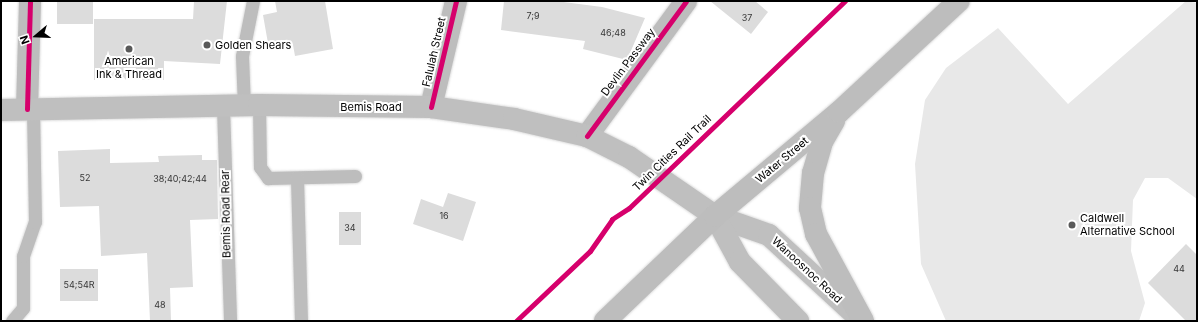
<!DOCTYPE html>
<style>
body{margin:0}
#map{position:relative;width:1198px;height:322px;overflow:hidden;background:#fff;font-family:Inter,sans-serif}
div>[style]{position:absolute}
[style*='--x']{left:calc(var(--x)*1px);top:calc(var(--y)*1px);width:calc(var(--w)*1px);rotate:calc(var(--a)*1deg)}
.green>*{inset:0;background:#e8e8e8}
.building>*{inset:0;background:#dcdcdc;transform-origin:0 0}
.roads{filter:drop-shadow(0 0 1px #dbdbdb) drop-shadow(0 0 1px #dbdbdb)}
.lane>*{height:13px;margin:-6.5px;padding:0 6.5px;transform-origin:6.5px;border-radius:6.5px;background:#bdbdbd}
.street>*{height:22px;margin:-11px;padding:0 11px;transform-origin:11px;border-radius:11px;background:#bdbdbd}
.secondary>*{height:22px;margin:-11px;padding:0 11px;transform-origin:11px;border-radius:11px;background:#bfbfbf}
.highway>*{height:22px;margin:-11px;padding:0 11px;transform-origin:11px;border-radius:11px;background:#bdbdbd}
.cycleway>*{height:5px;margin:-2.5px;padding:0 2.5px;transform-origin:2.5px;border-radius:2.5px;background:#d6006c}
.dots>*{width:11px;height:11px;translate:-50% -50%;box-sizing:border-box;border:2px solid #fff;border-radius:50%}
span{translate:-50% -50%;white-space:nowrap;text-align:center;line-height:1.15;-webkit-text-stroke:4px #fff;paint-order:stroke}
.number-label{font-size:9px;color:#373737}
.number-label span{-webkit-text-stroke-width:0}
.poi-label{font-size:11px;color:#000}
.left{translate:0 -50%;text-align:left}
.street-label{font-size:11px;color:#000}
.frame{position:absolute;inset:0;border:2px solid #000;pointer-events:none}
.north{position:absolute;left:16px;top:16px;width:40px;height:40px;-webkit-text-stroke:3px #fff;paint-order:stroke;rotate:251deg;font-size:11px;font-weight:700;line-height:16px;text-align:center;color:#000}
.north::after{content:'';display:block;margin:auto;width:14px;height:18px;background:#000;clip-path:polygon(50% 0,100% 100%,50% 72%,0 100%)}
</style>
<div id="map">
<div class="green">
<i style="clip-path:polygon(1186px 1px,1197px 3px,1197px 199px,1168px 178px,1145px 178px,1133px 200px,1131px 251px,1145px 303px,1139px 321px,946px 321px,921px 264px,915px 164px,925px 100px,946px 68px,998px 28px,1068px 104px)"></i>
</div>
<div class="building">
<i style="left:57px;top:1px;width:36px;height:23px"></i>
<i style="clip-path:polygon(194px 1px,227px 1px,220px 64px,164px 61px,164px 80px,94px 80px,94px 19px,193px 19px)"></i>
<i style="clip-path:polygon(275px 1px,325px 1px,333px 49px,295px 56px,293px 45px,269px 49px,263px 15px,277px 12px)"></i>
<i style="clip-path:polygon(504px 1px,556px 1px,602px 7px,645px 18px,627px 60px,583px 49px,585px 41px,501px 30px)"></i>
<i style="clip-path:polygon(710px 1px,755px 1px,768px 12px,751px 34px)"></i>
<i style="clip-path:polygon(110px 149px,110px 163px,159px 162px,158px 156px,202px 155px,202px 160px,217px 160px,218px 219px,190px 220px,193px 287px,170px 288px,171px 321px,150px 321px,147px 253px,101px 256px,99px 206px,60px 207px,58px 151px)"></i>
<i style="clip-path:polygon(448px 193px,476px 202px,463px 241px,413px 224px,421px 199px,443px 207px)"></i>
<i style="left:339px;top:212px;width:22px;height:33px"></i>
<i style="clip-path:polygon(1186px 244px,1197px 255px,1197px 321px,1186px 321px,1148px 283px)"></i>
<i style="left:60px;top:269px;width:38px;height:32px"></i>
</div>
<div class="roads">
<div class="lane">
<i style="--x:259;--y:105;--w:62;--a:89.1"></i>
<i style="--x:260;--y:167;--w:14;--a:54"></i>
<i style="--x:268;--y:178;--w:87;--a:-1.3"></i>
<i style="--x:244;--y:106;--w:50;--a:-92.3"></i>
<i style="--x:242;--y:56;--w:56;--a:-78.7"></i>
<i style="--x:223;--y:107;--w:214;--a:88.1"></i>
<i style="--x:297;--y:178;--w:143;--a:88.4"></i>
<i style="--x:12;--y:321;--w:17;--a:-50"></i>
<i style="--x:23;--y:308;--w:52;--a:-90"></i>
<i style="--x:23;--y:256;--w:36;--a:-71"></i>
<i style="--x:35;--y:222;--w:113;--a:-91"></i>
</div>
<div class="street">
<i style="--x:431;--y:107;--w:109;--a:-76.7"></i>
<i style="--x:27;--y:109;--w:108;--a:-88.4"></i>
<i style="--x:587;--y:136;--w:167;--a:-53.7"></i>
</div>
<div class="secondary">
<i style="--x:1;--y:110;--w:258;--a:-1.1"></i>
<i style="--x:259;--y:105;--w:172;--a:0.7"></i>
<i style="--x:431;--y:107;--w:84;--a:8.2"></i>
<i style="--x:514;--y:119;--w:75;--a:13.1"></i>
<i style="--x:587;--y:136;--w:47;--a:26.6"></i>
<i style="--x:629;--y:157;--w:104;--a:34.5"></i>
<i style="--x:715;--y:216;--w:57;--a:19.4"></i>
<i style="--x:769;--y:235;--w:125;--a:42.7"></i>
<i style="--x:715;--y:216;--w:52;--a:61.5"></i>
<i style="--x:740;--y:262;--w:83;--a:45.5"></i>
</div>
<div class="highway">
<i style="--x:834;--y:121;--w:24;--a:120"></i>
<i style="--x:822;--y:142;--w:32;--a:106"></i>
<i style="--x:813;--y:173;--w:35;--a:95"></i>
<i style="--x:810;--y:208;--w:27;--a:77"></i>
<i style="--x:816;--y:234;--w:99;--a:61.6"></i>
<i style="--x:605;--y:321;--w:152;--a:-43.7"></i>
<i style="--x:715;--y:216;--w:162;--a:-40"></i>
<i style="--x:839;--y:112;--w:163;--a:-42.8"></i>
</div>
</div>
<div class="cycleway">
<i style="--x:431;--y:107;--w:109;--a:-76.7"></i>
<i style="--x:27;--y:109;--w:108;--a:-88.4"></i>
<i style="--x:587;--y:136;--w:167;--a:-53.7"></i>
<i style="--x:516;--y:321;--w:102;--a:-43.4"></i>
<i style="--x:590;--y:251;--w:39;--a:-55"></i>
<i style="--x:612;--y:219;--w:20;--a:-33"></i>
<i style="--x:629;--y:208;--w:299;--a:-43.8"></i>
</div>
<div class="dots">
<i style="left:207px;top:45px;background:#595959"></i>
<i style="left:129px;top:49px;background:#595959"></i>
<i style="left:1072px;top:225px;background:#595959"></i>
</div>
<div class="number-label">
<span style="left:533px;top:16px">7;9</span>
<span style="left:747px;top:18px">37</span>
<span style="left:613px;top:33px">46;48</span>
<span style="left:85px;top:178px">52</span>
<span style="left:180px;top:179px">38;40;42;44</span>
<span style="left:444px;top:216px">16</span>
<span style="left:350px;top:228px">34</span>
<span style="left:1179px;top:269px">44</span>
<span style="left:79px;top:285px">54;54R</span>
<span style="left:160px;top:305px">48</span>
</div>
<div class="poi-label">
<span class="left" style="left:215px;top:45px">Golden Shears</span>
<span style="left:129px;top:68px">American<br>Ink &amp; Thread</span>
<span class="left" style="left:1080px;top:225px">Caldwell<br>Alternative School</span>
</div>
<div class="street-label">
<span style="left:434px;top:52px;rotate:-77deg">Falulah Street</span>
<span style="left:628px;top:62px;rotate:-53deg">Devlin Passway</span>
<span style="left:371px;top:107px">Bemis Road</span>
<span style="left:672px;top:153px;rotate:-44deg">Twin Cities Rail Trail</span>
<span style="left:782px;top:160px;rotate:-40deg">Water Street</span>
<span style="left:226px;top:214px;rotate:-91deg">Bemis Road Rear</span>
<span style="left:807px;top:270px;rotate:43deg">Wanoosnoc Road</span>
</div>
<div class="frame"></div>
<div class="north">N</div>
</div>
